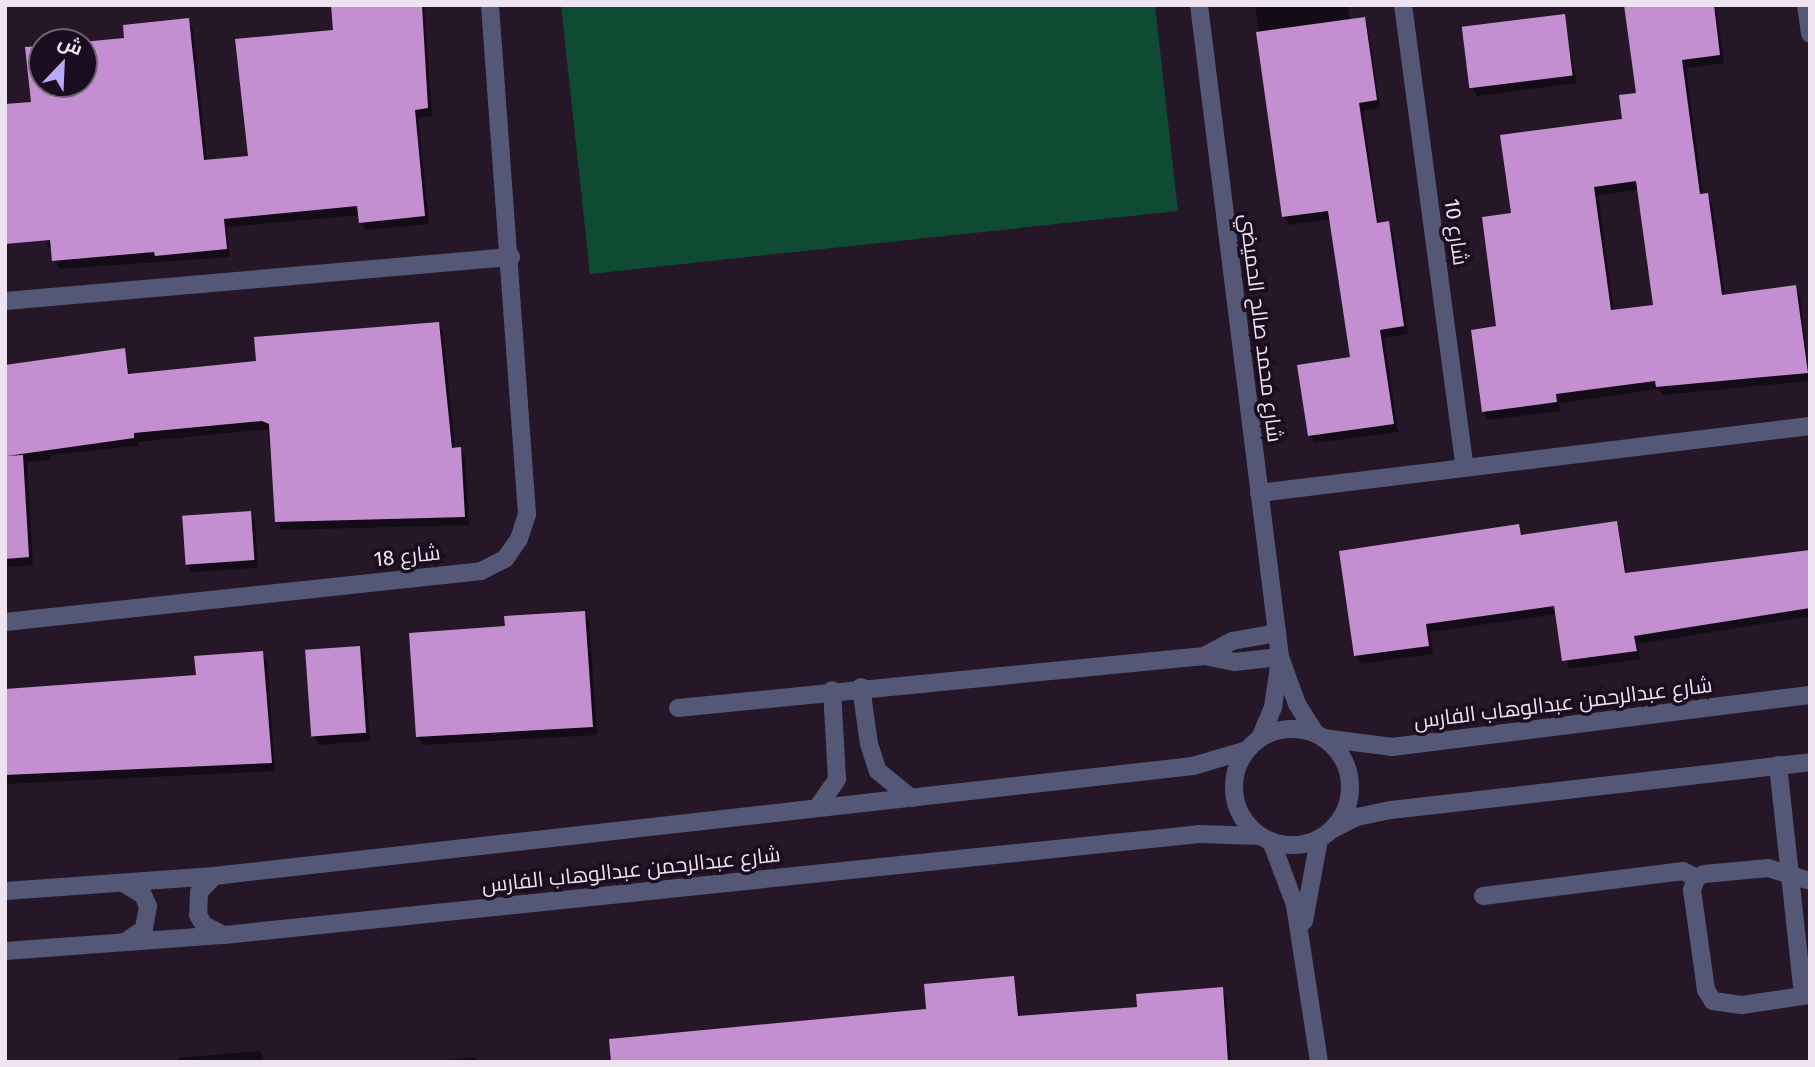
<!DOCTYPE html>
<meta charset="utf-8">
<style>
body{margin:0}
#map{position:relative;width:1815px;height:1067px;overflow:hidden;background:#251628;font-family:"Fira Sans",Cairo,sans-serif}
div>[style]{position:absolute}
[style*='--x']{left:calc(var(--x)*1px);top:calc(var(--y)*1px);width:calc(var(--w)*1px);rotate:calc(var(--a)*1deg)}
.green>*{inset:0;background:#0e4b32}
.shadow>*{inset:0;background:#0007}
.building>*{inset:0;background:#c38fd1;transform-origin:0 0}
.minor>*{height:18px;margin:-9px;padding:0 9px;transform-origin:9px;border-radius:9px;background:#545876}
.minor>.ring{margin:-9px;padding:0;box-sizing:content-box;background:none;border:18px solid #545876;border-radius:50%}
span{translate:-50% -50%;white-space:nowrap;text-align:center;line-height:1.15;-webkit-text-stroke:7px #1b0d1f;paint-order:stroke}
.street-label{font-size:21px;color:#eee4f1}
.frame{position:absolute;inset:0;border:7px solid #eee4f1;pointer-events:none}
.north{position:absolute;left:28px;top:28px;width:70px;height:70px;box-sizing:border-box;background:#1b0d1f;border:2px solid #6f6373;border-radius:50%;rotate:23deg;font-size:19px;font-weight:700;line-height:28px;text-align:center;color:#eee4f1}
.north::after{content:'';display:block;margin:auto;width:24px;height:32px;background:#b7abf8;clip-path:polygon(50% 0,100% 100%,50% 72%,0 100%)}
</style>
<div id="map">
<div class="green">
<i style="clip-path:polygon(561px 5px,1155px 5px,1178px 211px,590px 274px)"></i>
</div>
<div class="shadow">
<i style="clip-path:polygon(333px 5px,424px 5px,432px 116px,418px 118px,429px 224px,365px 230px,360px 215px,227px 227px,230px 257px,59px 269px,46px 240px,28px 49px,42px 48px,42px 84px,84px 84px,126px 40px,188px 20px,193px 29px,207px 162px,250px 157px,335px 31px)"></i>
<i style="clip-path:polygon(1255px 5px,1348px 5px,1350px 20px,1364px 18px,1368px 27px,1380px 108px,1363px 111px,1379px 225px,1388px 223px,1393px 232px,1408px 334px,1384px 338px,1398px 432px,1314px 443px,1310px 435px,1352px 359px,1331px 219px,1289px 225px,1284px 216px)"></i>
<i style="clip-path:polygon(evenodd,1626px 5px,1716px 5px,1724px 63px,1686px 68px,1703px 195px,1712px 203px,1725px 297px,1795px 287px,1800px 296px,1810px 381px,1663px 395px,1659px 389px,1559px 403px,1560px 411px,1488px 420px,1484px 412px,1513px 215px,1624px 120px,1638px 95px,1626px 5px,1639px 190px,1655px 306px,1614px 311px,1598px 195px,1639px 190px)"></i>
<i style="clip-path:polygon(1564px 16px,1577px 83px,1477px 96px,1472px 87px)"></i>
<i style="clip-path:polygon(438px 324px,443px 333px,455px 449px,460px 449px,465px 457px,469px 525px,282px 530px,277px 522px,268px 429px,138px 442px,138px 446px,50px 455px,50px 460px,27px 462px,33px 565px,5px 567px,5px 367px,124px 350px,131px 375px,258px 363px)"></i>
<i style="clip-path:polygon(250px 513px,255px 521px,258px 568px,191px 572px,187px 564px)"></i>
<i style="clip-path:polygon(1617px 523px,1628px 574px,1810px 551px,1810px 616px,1638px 644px,1640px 659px,1569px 669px,1557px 614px,1430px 632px,1433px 654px,1361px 664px,1356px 656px,1341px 552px,1518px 526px,1524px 536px)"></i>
<i style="clip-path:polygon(584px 613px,589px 621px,597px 735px,423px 745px,418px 736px,506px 628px)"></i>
<i style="clip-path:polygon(359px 647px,364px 656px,370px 741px,319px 745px,314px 737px)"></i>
<i style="clip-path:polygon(262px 653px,267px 661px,275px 771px,5px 784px,5px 690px,198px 677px)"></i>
<i style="clip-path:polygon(1013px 978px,1021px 1018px,1139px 1008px,1222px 989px,1226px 997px,1231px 1062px,613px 1062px,928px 1011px)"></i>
<i style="clip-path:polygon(260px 1051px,265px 1062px,179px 1062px,178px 1058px)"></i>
<i style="clip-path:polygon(475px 1057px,477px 1062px,425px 1062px)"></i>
</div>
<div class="building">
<i style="clip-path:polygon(331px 5px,422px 5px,428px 108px,415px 110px,425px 216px,359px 223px,357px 206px,224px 219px,227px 249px,155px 256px,154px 252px,52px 261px,50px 240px,5px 244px,5px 104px,31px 102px,25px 47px,42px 46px,42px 84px,84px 84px,82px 42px,124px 38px,123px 25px,189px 18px,204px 160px,248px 156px,235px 39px,333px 30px)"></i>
<i style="clip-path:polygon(evenodd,1624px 5px,1714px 5px,1720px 55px,1682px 60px,1700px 194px,1708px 193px,1722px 295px,1796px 285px,1808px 373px,1656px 387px,1655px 381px,1556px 394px,1557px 402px,1482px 412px,1471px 330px,1496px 326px,1482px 217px,1511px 213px,1500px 135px,1622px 119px,1619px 95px,1636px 93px,1624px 5px,1636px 181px,1653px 305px,1611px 310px,1594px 187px,1636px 181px)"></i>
<i style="left:1565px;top:14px;width:62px;height:104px;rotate:83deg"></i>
<i style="clip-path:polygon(1365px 17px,1377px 100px,1359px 103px,1377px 223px,1389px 221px,1404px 326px,1380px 330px,1394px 424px,1308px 436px,1297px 365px,1350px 357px,1328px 211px,1282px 217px,1256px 32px)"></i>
<i style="clip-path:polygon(439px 322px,452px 448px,461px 447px,465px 517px,275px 522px,269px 424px,262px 421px,134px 433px,134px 438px,7px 456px,23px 455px,29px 557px,5px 559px,5px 365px,125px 348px,128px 374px,256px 361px,254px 337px)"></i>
<i style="left:251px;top:511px;width:49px;height:69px;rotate:86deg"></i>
<i style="clip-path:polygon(1617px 521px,1625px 573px,1810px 550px,1810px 608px,1634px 636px,1637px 651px,1562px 661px,1554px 606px,1426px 624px,1429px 646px,1354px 656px,1339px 551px,1519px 524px,1521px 535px)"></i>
<i style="clip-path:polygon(585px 611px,593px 727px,416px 737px,409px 633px,505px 626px,504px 616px)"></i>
<i style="left:360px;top:646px;width:87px;height:55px;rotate:86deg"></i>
<i style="clip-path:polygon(263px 651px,272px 763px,5px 775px,5px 689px,196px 675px,194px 656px)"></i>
<i style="clip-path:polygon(1014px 976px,1018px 1016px,1137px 1007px,1136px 994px,1223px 987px,1228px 1062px,611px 1062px,609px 1039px,926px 1009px,924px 984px)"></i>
</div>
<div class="minor">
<i style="--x:1199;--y:5;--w:657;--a:82.92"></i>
<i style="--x:1280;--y:657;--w:50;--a:70.1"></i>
<i style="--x:1297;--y:704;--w:34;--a:58"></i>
<i style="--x:1403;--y:5;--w:464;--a:82.4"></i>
<i style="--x:1806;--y:5;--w:29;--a:82"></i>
<i style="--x:5;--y:301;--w:508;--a:-4.97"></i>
<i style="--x:1259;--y:493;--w:555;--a:-6.93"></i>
<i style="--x:5;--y:622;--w:479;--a:-6.1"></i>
<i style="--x:481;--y:571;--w:27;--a:-27"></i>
<i style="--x:505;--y:559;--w:24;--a:-55"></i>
<i style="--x:519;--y:539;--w:26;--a:-72"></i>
<i style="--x:527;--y:514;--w:510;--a:-94.16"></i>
<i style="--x:1204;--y:656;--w:32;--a:-28"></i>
<i style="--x:1232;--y:641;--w:46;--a:-10.1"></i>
<i style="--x:861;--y:687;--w:58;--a:82"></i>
<i style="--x:869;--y:744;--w:28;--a:72"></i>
<i style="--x:878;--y:771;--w:43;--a:39.3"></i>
<i style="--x:678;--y:708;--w:529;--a:-5.65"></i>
<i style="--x:1204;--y:656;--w:31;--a:11"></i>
<i style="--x:1234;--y:662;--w:46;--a:-6.2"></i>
<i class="ring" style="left:1234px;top:729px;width:98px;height:98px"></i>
<i style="--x:1260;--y:738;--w:34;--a:-67"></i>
<i style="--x:1273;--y:707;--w:40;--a:-81.5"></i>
<i style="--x:1323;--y:738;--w:70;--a:7.4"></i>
<i style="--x:1392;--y:747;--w:421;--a:-7.1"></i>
<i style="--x:1778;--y:765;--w:232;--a:83.8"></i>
<i style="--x:817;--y:808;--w:35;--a:-55"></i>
<i style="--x:837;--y:779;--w:89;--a:-93.2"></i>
<i style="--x:1333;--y:829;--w:27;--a:-27"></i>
<i style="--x:1357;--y:817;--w:35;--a:-12"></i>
<i style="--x:1391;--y:810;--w:422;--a:-6.5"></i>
<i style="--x:1271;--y:841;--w:68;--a:69.4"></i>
<i style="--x:1295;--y:905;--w:159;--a:81.3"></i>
<i style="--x:214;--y:876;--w:22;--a:133"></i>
<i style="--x:199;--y:892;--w:23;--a:92"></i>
<i style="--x:198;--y:915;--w:12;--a:59"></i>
<i style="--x:204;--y:925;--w:22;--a:27"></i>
<i style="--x:1810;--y:881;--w:44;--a:-162.8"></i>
<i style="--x:1768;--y:868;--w:64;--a:174.6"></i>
<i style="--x:1704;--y:874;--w:9;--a:153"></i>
<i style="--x:1696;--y:878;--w:13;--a:108"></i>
<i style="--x:1692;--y:890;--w:101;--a:82"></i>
<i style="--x:1706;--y:990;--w:13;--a:58"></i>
<i style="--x:1713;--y:1001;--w:29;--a:8"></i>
<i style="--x:1742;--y:1005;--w:69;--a:-8.4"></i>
<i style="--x:123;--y:883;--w:23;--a:31"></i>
<i style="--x:143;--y:895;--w:12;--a:66"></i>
<i style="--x:148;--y:906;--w:23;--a:100"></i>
<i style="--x:144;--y:929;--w:23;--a:146"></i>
<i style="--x:5;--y:891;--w:210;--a:-4.1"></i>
<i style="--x:214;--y:876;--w:985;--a:-6.41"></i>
<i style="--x:1193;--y:766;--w:56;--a:-16.5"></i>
<i style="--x:1483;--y:896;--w:202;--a:-7.1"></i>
<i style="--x:1683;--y:871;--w:15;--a:28"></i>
<i style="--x:1304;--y:921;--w:83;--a:-79.6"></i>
<i style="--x:5;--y:951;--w:220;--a:-4.2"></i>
<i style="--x:224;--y:935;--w:980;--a:-5.91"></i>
<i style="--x:1199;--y:834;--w:62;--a:1.8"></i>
</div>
<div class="street-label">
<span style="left:1456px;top:232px;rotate:82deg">شارع 10</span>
<span style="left:1261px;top:328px;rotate:83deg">شارع محمد صالح الحميضي</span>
<span style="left:407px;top:556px;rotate:-6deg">شارع 18</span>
<span style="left:1563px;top:703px;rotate:-7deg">شارع عبدالرحمن عبدالوهاب الفارس</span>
<span style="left:631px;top:870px;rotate:-6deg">شارع عبدالرحمن عبدالوهاب الفارس</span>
</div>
<div class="frame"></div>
<div class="north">ش</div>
</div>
